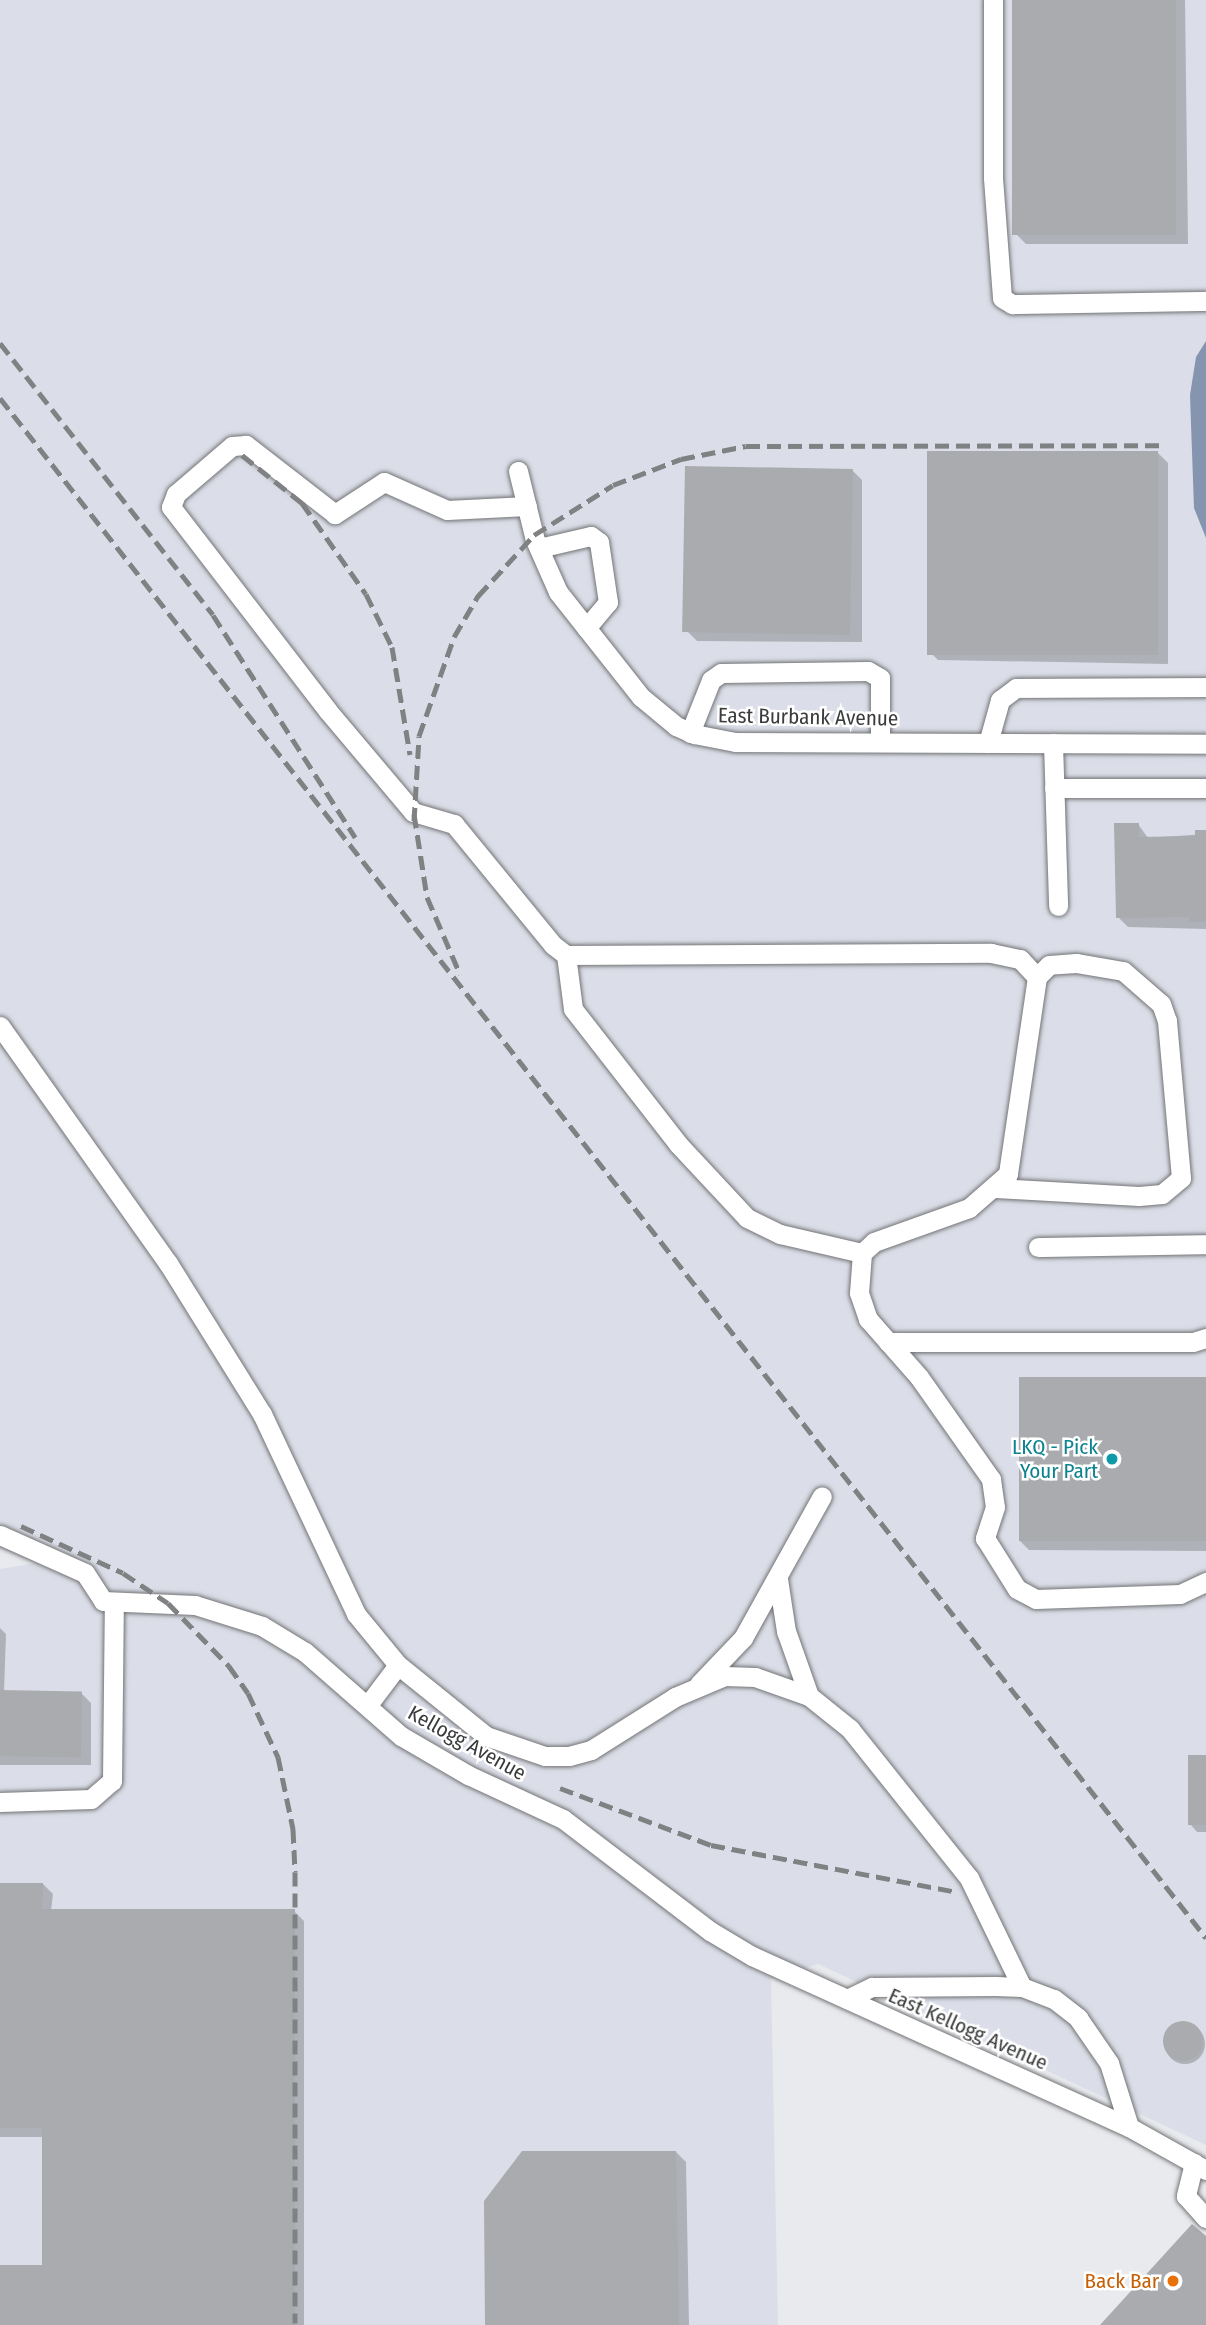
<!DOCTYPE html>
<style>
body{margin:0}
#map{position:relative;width:1206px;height:2325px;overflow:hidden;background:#e9eaee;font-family:"Fira Sans Condensed",sans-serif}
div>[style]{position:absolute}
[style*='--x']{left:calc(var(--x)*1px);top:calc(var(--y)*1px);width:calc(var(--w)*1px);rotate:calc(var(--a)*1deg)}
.built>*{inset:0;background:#dbdee8}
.water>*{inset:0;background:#8594af}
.shadow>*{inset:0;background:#0003}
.round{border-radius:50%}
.building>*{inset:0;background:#aaabae;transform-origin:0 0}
.roads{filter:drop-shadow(0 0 2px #737476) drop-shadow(0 0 2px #737476)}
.minor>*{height:19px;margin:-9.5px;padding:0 9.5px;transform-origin:9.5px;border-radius:9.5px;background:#fff}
.rail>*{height:5px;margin-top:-2.5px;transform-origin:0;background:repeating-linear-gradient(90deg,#808183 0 14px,transparent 0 21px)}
.dots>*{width:19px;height:19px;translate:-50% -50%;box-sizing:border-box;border:4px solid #fff;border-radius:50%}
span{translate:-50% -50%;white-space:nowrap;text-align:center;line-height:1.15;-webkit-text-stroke:5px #fff;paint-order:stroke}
.street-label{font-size:21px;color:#3a3b3c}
.culture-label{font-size:21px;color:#0d838f}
.right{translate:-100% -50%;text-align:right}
.food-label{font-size:21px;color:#c56008}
</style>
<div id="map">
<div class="built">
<i style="clip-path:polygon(0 0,1206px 0,1206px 2145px,818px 1964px,771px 1979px,778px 2325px,0 2325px,0 1569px,36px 1563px,0 1548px)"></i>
</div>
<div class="water">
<i style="clip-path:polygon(1206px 341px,1206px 538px,1194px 508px,1190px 395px,1196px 357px)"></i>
</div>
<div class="shadow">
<i style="clip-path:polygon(1014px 0,1185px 0,1188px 244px,1026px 244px,1016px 234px)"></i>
<i style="clip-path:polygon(1158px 453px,1168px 463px,1168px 664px,938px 660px,927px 649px)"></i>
<i style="clip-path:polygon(852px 470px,862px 480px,862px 642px,697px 641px,687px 631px)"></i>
<i style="clip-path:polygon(1138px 824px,1148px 838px,1206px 834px,1206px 929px,1128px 927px,1118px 917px)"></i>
<i style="clip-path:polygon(1206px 1380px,1206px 1551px,1029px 1550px,1019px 1540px)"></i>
<i style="clip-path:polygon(0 1628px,6px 1634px,4px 1692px,81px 1693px,91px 1703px,91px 1765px,0 1765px)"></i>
<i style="clip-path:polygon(1206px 1757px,1206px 1832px,1197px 1832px,1190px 1824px)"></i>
<i style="clip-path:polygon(0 1884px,43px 1884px,53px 1894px,51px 1911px,294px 1911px,304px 1921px,304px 2325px,0 2325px,0 2267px,43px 2267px,43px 2137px,0 2137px)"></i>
<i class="round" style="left:1165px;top:2024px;width:40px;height:40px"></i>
<i style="clip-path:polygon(676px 2152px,686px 2162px,689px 2325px,487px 2325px)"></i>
</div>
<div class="building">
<i style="left:1012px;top:0;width:164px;height:235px"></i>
<i style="left:1158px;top:451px;width:204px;height:231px;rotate:90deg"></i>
<i style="left:685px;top:466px;width:168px;height:166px;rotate:1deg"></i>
<i style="clip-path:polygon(1114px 823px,1139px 823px,1139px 837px,1195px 836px,1195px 830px,1206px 830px,1206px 922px,1189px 922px,1189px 917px,1116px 918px)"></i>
<i style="left:1019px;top:1377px;width:187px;height:164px"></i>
<i style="left:0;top:1690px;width:82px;height:66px;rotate:1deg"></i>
<i style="left:1188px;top:1755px;width:18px;height:70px"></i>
<i style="clip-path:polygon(0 1883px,43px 1883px,42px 1909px,295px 1909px,295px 2325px,0 2325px,0 2265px,42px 2265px,42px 2128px,0 2128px)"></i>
<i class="round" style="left:1163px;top:2021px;width:40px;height:40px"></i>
<i style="clip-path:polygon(522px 2151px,676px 2151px,679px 2325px,485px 2325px,484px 2201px)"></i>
<i style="clip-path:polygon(1192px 2224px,1206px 2236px,1206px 2325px,1100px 2325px)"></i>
</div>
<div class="roads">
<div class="minor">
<i style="--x:993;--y:0;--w:178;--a:90"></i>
<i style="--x:993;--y:178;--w:120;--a:85.7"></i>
<i style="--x:1002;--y:298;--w:12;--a:31"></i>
<i style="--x:1012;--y:304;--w:194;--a:-0.9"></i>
<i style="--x:518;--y:471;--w:71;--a:76.2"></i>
<i style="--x:535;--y:540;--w:57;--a:66.1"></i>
<i style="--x:558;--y:592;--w:134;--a:51.7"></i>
<i style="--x:641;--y:697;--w:45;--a:39.6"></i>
<i style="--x:676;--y:726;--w:20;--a:24"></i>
<i style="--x:694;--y:734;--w:42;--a:11"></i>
<i style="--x:735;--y:742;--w:471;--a:0.2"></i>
<i style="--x:527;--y:506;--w:80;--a:177.1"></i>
<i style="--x:447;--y:510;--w:69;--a:-156"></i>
<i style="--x:384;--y:482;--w:59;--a:146.9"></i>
<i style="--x:335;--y:514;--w:113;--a:-142.2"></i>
<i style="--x:246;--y:445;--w:14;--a:176"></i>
<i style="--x:232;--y:446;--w:74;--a:139.4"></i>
<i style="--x:176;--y:494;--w:14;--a:111"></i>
<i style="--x:171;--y:507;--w:257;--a:52.4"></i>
<i style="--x:328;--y:711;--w:132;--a:49.9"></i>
<i style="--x:413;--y:812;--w:43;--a:16.3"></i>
<i style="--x:454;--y:824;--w:156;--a:50.7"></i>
<i style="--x:553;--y:945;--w:16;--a:38"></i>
<i style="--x:566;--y:955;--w:425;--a:-0.3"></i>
<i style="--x:991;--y:953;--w:30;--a:12"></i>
<i style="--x:1020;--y:959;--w:25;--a:47"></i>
<i style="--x:539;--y:548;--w:53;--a:-13"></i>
<i style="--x:591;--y:536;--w:10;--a:37"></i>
<i style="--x:599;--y:542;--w:61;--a:81.5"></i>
<i style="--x:608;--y:602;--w:34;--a:130"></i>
<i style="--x:690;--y:733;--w:57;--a:-68.4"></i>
<i style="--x:711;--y:680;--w:12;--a:-35"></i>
<i style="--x:721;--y:673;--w:147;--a:-0.8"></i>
<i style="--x:868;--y:671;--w:14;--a:30"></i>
<i style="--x:880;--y:678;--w:64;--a:90"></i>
<i style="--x:988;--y:743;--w:45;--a:-74.4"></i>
<i style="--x:1000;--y:700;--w:20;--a:-37"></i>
<i style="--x:1016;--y:688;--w:190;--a:-0.3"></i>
<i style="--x:1053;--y:743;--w:163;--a:88.2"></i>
<i style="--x:1054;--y:788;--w:152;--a:0"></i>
<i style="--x:566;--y:955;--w:54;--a:82.6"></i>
<i style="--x:573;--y:1009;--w:171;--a:52.1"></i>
<i style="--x:678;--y:1144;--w:101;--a:47"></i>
<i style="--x:747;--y:1218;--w:37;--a:26"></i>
<i style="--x:780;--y:1234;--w:84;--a:13"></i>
<i style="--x:0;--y:1026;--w:291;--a:54.7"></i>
<i style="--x:168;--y:1263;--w:178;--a:58.1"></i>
<i style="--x:262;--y:1414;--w:221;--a:64.8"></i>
<i style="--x:356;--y:1614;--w:66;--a:50.5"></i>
<i style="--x:398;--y:1665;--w:51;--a:127.1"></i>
<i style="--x:996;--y:1188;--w:143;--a:3.2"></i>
<i style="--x:1139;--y:1196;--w:23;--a:-5"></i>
<i style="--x:1162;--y:1194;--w:25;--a:-40"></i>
<i style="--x:1181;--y:1178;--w:158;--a:-95.1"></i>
<i style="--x:1167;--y:1021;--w:18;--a:-109"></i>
<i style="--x:1161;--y:1004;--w:50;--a:-139"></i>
<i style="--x:1123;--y:971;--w:48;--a:-170.3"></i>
<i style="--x:1076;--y:963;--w:27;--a:176"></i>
<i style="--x:1049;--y:965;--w:17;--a:135"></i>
<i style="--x:1037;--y:977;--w:199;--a:98.4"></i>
<i style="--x:1008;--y:1174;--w:52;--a:138.9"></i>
<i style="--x:969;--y:1208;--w:101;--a:160.3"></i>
<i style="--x:874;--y:1242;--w:16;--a:137"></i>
<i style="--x:862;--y:1253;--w:40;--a:94.3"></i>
<i style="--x:859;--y:1293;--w:28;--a:71"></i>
<i style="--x:868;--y:1319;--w:77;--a:48.7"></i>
<i style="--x:919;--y:1377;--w:125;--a:54.8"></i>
<i style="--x:991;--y:1479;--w:28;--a:82"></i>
<i style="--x:995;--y:1507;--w:33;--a:108"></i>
<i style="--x:985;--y:1538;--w:60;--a:57.9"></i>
<i style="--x:1017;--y:1589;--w:21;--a:28"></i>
<i style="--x:1036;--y:1599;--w:144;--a:-2"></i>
<i style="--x:1180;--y:1594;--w:29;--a:-25"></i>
<i style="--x:1038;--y:1247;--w:168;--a:-1"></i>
<i style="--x:888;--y:1342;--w:305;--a:0"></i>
<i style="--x:1193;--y:1342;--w:14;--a:-17"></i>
<i style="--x:0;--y:1535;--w:93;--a:24.1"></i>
<i style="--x:85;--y:1573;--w:33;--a:57"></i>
<i style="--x:103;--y:1601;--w:92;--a:2.5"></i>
<i style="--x:195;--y:1605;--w:70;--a:17.4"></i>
<i style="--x:262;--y:1626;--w:50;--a:31.2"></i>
<i style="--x:305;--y:1652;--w:128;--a:41.2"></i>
<i style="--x:401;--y:1736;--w:78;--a:30.2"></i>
<i style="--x:468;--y:1775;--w:105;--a:24.9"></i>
<i style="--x:563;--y:1819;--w:185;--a:37.3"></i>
<i style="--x:710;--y:1931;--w:49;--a:30.8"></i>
<i style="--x:752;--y:1956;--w:414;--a:24.4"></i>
<i style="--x:1129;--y:2127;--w:88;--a:29.2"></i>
<i style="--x:778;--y:1579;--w:53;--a:81.3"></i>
<i style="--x:786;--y:1631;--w:69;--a:70.5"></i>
<i style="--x:398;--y:1665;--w:113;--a:38.9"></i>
<i style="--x:486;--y:1736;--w:62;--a:18.7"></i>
<i style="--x:545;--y:1756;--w:24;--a:0"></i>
<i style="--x:569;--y:1756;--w:23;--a:-15"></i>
<i style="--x:591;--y:1750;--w:99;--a:-32.2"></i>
<i style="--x:675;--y:1697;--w:54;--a:-22.8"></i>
<i style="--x:725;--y:1676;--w:30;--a:2"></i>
<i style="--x:755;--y:1677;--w:57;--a:19.4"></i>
<i style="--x:809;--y:1696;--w:53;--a:38.8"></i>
<i style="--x:850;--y:1729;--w:191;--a:51.4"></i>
<i style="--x:969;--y:1878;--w:121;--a:64.1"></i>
<i style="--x:699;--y:1684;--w:64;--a:-46.3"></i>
<i style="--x:743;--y:1638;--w:162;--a:-60.9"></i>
<i style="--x:0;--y:1802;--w:91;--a:-1.9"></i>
<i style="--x:91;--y:1799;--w:28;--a:-41"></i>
<i style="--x:112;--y:1781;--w:179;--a:-89.4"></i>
<i style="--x:847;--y:1999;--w:28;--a:-26"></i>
<i style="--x:872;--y:1987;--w:123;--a:-0.5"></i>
<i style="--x:995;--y:1986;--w:27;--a:2"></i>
<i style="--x:1022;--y:1987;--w:34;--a:21"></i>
<i style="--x:1054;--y:1999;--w:31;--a:38"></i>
<i style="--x:1078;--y:2018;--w:55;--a:55.4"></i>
<i style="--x:1109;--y:2063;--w:67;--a:72.6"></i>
<i style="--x:1194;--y:2163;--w:34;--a:104"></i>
<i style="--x:1186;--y:2196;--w:30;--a:48"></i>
</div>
</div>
<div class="rail">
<i style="--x:0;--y:343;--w:345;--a:51.9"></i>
<i style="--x:213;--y:615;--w:264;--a:57.4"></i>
<i style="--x:0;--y:398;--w:1956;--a:51.93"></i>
<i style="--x:242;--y:455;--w:77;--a:38.7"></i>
<i style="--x:302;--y:503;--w:111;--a:54.9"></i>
<i style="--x:366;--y:594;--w:59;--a:63.9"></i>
<i style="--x:392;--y:647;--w:109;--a:80.5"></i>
<i style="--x:414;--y:814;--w:84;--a:81.1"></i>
<i style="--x:427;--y:897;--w:84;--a:66.8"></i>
<i style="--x:414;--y:821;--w:85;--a:-86.6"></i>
<i style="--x:419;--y:736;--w:105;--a:-70.5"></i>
<i style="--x:454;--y:637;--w:48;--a:-59.7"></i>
<i style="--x:478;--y:596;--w:83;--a:-47.4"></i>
<i style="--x:534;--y:535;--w:93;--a:-32.3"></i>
<i style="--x:613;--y:485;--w:73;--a:-20.9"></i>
<i style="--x:681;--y:459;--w:66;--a:-11.3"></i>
<i style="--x:746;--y:446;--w:414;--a:-0.1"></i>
<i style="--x:21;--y:1526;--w:112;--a:24.7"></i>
<i style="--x:123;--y:1573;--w:54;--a:33.7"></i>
<i style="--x:168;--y:1603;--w:88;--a:45.9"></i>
<i style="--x:229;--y:1666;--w:33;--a:55"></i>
<i style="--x:248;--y:1693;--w:71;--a:64.9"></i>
<i style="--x:278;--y:1757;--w:74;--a:78.2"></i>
<i style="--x:293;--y:1829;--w:43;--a:87.3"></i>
<i style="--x:295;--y:1872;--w:451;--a:90"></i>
<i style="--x:560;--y:1788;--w:161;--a:20.7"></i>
<i style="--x:711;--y:1845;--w:250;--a:10.8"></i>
</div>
<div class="dots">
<i style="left:1112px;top:1459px;background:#0f9aa8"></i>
<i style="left:1173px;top:2281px;background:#e8710a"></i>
</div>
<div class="street-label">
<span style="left:808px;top:717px;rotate:1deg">East Burbank Avenue</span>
<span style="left:467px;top:1743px;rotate:29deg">Kellogg Avenue</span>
<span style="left:968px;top:2029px;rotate:24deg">East Kellogg Avenue</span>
</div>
<div class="culture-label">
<span class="right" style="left:1098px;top:1459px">LKQ - Pick<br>Your Part</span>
</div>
<div class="food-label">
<span class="right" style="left:1159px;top:2281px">Back Bar</span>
</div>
</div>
